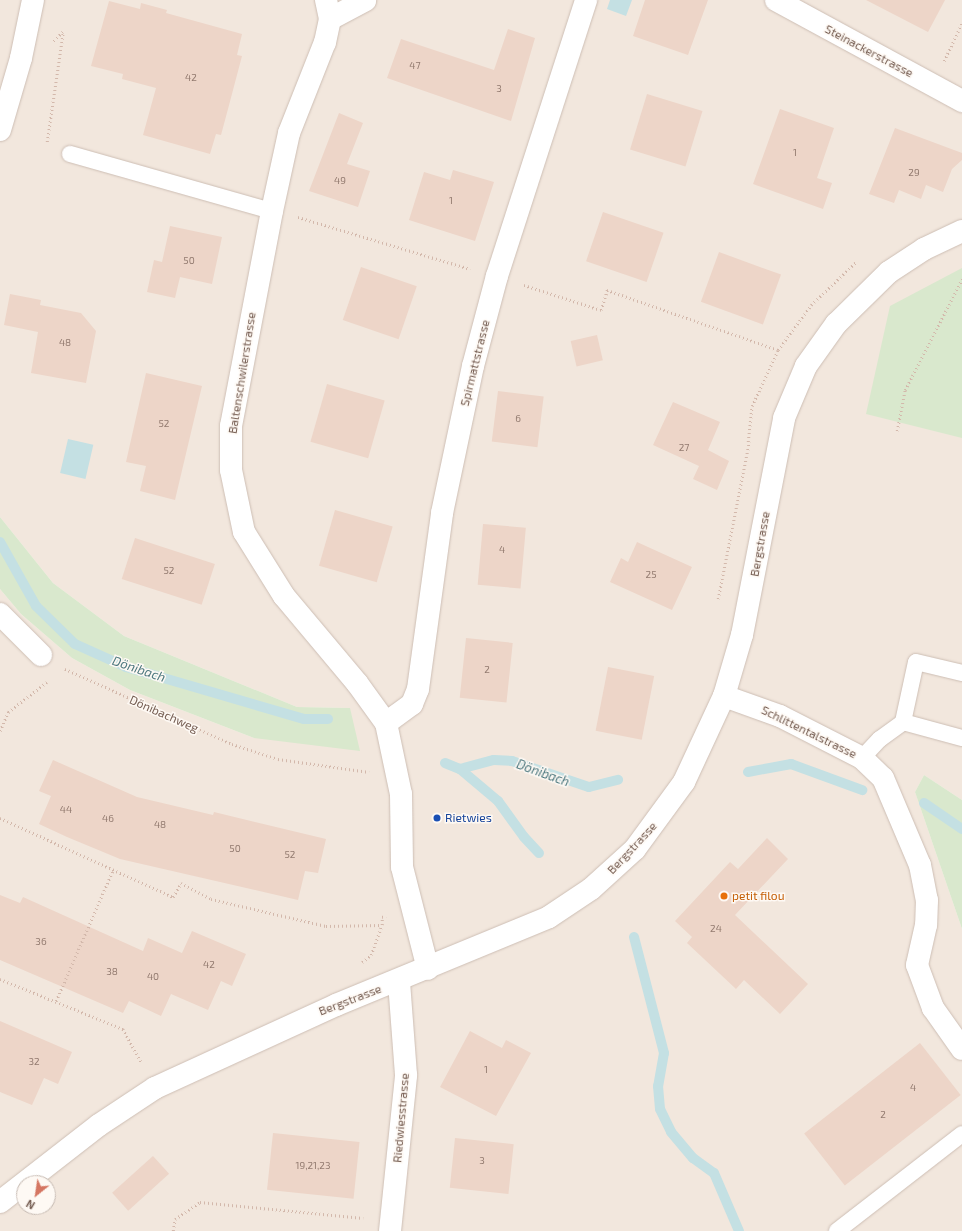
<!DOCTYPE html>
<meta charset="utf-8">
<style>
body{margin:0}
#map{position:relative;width:962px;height:1231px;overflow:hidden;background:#fbf5ee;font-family:"Exo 2",sans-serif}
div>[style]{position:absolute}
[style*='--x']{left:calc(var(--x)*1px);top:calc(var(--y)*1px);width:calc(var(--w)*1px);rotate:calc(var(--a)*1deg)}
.residential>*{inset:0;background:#f2e7dd}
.green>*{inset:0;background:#d9e8cd}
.water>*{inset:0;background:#c4e0e3;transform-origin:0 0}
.stream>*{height:10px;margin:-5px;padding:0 5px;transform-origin:5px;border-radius:5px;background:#c4e0e3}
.building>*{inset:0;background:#edd5c8;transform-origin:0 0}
.path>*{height:2.5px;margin-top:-1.25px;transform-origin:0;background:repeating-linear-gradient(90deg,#d3b8ab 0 1px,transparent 0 4px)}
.roads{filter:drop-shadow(0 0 1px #cdbeb4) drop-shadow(0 0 1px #cdbeb4)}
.service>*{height:16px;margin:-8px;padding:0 8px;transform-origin:8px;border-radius:8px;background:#fff}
.minor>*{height:22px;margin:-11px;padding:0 11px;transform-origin:11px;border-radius:11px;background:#fff}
.tertiary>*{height:22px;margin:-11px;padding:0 11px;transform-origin:11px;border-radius:11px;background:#fff}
.dots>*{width:11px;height:11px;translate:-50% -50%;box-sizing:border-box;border:2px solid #fef9f4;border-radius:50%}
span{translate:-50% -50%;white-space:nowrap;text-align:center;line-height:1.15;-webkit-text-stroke:3px #fef9f4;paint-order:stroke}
.number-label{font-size:10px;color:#937b70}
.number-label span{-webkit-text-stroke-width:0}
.street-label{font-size:12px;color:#755d52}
.transit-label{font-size:12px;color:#164399}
.left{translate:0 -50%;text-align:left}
.food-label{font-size:12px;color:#c56008}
.water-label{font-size:13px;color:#4b777e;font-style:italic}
.north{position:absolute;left:16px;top:1175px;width:40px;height:40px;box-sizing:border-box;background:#fef9f4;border:1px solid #c7bbb3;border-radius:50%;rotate:210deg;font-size:11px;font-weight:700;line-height:16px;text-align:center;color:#755d52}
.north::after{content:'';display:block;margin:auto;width:14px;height:18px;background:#d57662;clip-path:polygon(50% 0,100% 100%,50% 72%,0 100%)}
</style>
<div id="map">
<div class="residential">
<i style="clip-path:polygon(evenodd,0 0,962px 0,962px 800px,924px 775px,915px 792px,962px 929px,962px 1231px,0 1231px,0 589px,21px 614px,72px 658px,130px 690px,254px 738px,350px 708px,297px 707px,124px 636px,53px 583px,0 517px,0 0,24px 1183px,48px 1183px,48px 1207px,24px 1207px,24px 1183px)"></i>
</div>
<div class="green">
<i style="clip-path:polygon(962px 268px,962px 438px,866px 414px,890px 306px)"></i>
<i style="clip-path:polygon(0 517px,53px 583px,124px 636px,297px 707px,350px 708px,360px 751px,254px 738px,130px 690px,72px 658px,21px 614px,0 589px)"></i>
<i style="clip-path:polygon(924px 775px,962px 800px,962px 929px,915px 792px)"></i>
</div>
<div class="water">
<i style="clip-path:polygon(610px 0,632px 0,626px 16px,607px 9px)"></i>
<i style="left:68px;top:439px;width:26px;height:35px;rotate:13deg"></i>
</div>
<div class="stream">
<i style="--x:0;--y:542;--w:73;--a:60.6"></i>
<i style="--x:36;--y:606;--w:54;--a:44.3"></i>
<i style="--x:75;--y:644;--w:56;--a:24.3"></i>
<i style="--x:126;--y:667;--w:185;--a:16.3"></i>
<i style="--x:304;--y:719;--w:24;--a:0"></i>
<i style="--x:445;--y:763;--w:16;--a:22"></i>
<i style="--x:460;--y:769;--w:35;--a:-15"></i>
<i style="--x:494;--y:760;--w:18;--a:3"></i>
<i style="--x:512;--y:761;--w:81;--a:18.7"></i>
<i style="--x:589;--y:787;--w:30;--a:-14"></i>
<i style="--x:460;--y:769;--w:50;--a:40.1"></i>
<i style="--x:498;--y:801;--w:44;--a:54.2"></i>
<i style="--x:524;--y:837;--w:22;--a:47"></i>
<i style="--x:748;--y:772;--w:44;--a:-10.5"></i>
<i style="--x:791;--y:764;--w:76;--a:20.1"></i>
<i style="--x:924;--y:803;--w:46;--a:34.4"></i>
<i style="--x:634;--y:937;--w:120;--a:75.5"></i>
<i style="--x:664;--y:1053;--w:34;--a:100"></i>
<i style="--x:658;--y:1086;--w:23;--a:85"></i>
<i style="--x:660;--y:1109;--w:25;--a:64"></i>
<i style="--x:671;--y:1132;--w:34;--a:50"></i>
<i style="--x:693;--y:1158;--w:26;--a:36"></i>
<i style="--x:714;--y:1173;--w:63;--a:66.7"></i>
</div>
<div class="building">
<i style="clip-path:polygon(645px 0,708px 0,688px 55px,633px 36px)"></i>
<i style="clip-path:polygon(866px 0,945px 0,928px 32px)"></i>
<i style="clip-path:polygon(109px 1px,140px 9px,141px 3px,167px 10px,166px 13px,242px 34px,237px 55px,242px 56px,228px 109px,221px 135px,216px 134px,210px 154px,143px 135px,156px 88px,122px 79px,123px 74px,91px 66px)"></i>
<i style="clip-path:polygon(508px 29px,535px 38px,511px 121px,387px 78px,401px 39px,494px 70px)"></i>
<i style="left:647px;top:94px;width:58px;height:58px;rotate:17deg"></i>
<i style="clip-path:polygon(780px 109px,834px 128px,817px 178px,832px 183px,823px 209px,753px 184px)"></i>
<i style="clip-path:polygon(339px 113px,363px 123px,347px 164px,370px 171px,358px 207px,309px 191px)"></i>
<i style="clip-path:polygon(895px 128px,962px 153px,962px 160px,952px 169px,943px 192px,926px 185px,921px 199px,899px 190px,894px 203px,869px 194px)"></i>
<i style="clip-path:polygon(453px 170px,494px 182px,475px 241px,409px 220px,424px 172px,450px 180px)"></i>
<i style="left:603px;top:212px;width:64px;height:52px;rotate:19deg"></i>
<i style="clip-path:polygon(170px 226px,222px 237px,212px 284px,180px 277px,175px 298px,147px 292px,154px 260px,162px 262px)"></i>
<i style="left:719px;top:252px;width:66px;height:53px;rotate:20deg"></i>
<i style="left:361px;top:267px;width:59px;height:56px;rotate:19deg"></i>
<i style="clip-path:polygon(10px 294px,41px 300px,40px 305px,81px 313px,96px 331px,86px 383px,31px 373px,38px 332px,4px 325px)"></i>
<i style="left:597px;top:335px;width:26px;height:27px;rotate:77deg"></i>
<i style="clip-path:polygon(146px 373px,202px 386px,175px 500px,140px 491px,146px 466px,126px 462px)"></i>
<i style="left:327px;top:384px;width:60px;height:60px;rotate:16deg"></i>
<i style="left:498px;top:391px;width:46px;height:51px;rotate:7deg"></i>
<i style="clip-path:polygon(673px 402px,720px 422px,708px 450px,729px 461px,717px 490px,693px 479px,699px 466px,653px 445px)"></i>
<i style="left:335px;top:510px;width:60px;height:58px;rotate:16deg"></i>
<i style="left:483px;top:524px;width:43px;height:61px;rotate:5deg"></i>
<i style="left:135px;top:538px;width:84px;height:43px;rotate:18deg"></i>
<i style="clip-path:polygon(637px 542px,692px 567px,672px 610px,610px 582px,621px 558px,628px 562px)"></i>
<i style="left:466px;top:638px;width:47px;height:60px;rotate:6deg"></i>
<i style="left:608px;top:667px;width:47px;height:65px;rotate:11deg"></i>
<i style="clip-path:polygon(53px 760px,137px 797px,213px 815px,214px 812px,326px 839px,318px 873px,305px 871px,298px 900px,120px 859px,67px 837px,39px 824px,51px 796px,39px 791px)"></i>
<i style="clip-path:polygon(767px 838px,788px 859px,735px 915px,808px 984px,780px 1014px,744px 980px,736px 989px,687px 943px,692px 937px,675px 921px,730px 862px,738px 869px)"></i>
<i style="clip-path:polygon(0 895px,20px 903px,23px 897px,143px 951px,148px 938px,182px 953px,192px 931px,246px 954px,232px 986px,221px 981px,208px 1010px,171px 994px,161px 1016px,129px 1001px,123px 1013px,0 960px)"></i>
<i style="clip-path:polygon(0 1021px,72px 1052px,58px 1084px,44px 1078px,32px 1105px,0 1092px)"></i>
<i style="clip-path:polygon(470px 1031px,502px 1048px,506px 1040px,531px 1053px,496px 1116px,440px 1087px)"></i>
<i style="left:920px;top:1043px;width:66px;height:147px;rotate:52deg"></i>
<i style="left:273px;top:1133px;width:87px;height:57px;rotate:6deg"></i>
<i style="left:455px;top:1138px;width:59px;height:50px;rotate:6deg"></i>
<i style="left:153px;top:1156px;width:24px;height:55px;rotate:48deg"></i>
</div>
<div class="path">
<i style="--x:944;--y:61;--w:42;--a:-64.7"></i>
<i style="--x:47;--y:142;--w:111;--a:-81.7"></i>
<i style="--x:63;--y:32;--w:14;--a:135"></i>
<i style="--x:298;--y:217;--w:180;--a:16.8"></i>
<i style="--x:524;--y:285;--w:81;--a:18"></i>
<i style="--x:601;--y:310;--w:21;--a:-73"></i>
<i style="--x:607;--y:290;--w:181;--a:19.3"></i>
<i style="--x:897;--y:431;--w:42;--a:-79"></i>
<i style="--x:905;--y:390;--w:125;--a:-62.8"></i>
<i style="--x:748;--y:442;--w:36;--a:-84"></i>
<i style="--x:752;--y:406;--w:62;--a:-65.1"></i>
<i style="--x:778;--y:350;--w:56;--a:-53.7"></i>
<i style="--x:811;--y:305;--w:64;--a:-43.7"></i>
<i style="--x:718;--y:599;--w:160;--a:-78.8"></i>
<i style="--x:65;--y:669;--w:183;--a:24.2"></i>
<i style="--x:232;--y:744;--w:48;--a:18.1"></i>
<i style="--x:278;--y:759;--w:92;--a:8.1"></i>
<i style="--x:0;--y:731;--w:21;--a:-67"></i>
<i style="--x:8;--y:712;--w:49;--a:-37.6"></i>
<i style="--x:0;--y:818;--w:190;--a:24.5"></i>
<i style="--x:173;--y:897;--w:16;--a:-60"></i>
<i style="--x:181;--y:883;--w:34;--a:28"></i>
<i style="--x:211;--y:899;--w:118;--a:13.2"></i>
<i style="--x:326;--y:926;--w:56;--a:-1"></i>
<i style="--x:382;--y:925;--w:8;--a:-90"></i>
<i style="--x:382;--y:917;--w:4;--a:-14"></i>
<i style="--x:362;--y:962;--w:11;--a:-38"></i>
<i style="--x:371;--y:955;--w:32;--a:-70"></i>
<i style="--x:0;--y:979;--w:133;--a:22.1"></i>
<i style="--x:123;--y:1029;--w:39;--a:61"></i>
<i style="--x:56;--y:1001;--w:143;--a:-66.5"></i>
<i style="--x:173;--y:1231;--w:12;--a:-81"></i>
<i style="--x:175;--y:1219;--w:30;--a:-34"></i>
<i style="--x:200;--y:1202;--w:164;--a:5.6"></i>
</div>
<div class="roads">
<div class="service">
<i style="--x:70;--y:154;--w:210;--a:15.8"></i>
<i style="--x:903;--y:722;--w:61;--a:15.2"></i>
<i style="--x:862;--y:758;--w:26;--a:-47"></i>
<i style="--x:880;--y:739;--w:29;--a:-36"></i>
<i style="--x:903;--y:722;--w:61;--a:-77.8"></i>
<i style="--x:916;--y:662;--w:47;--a:13.4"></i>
<i style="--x:837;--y:1231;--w:158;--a:-37.8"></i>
</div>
<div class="minor">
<i style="--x:326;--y:0;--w:19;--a:78"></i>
<i style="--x:330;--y:19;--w:24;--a:102"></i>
<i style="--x:325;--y:42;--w:98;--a:111.6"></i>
<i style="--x:289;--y:133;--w:80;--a:102.3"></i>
<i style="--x:272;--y:211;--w:219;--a:100.8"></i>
<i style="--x:231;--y:426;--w:44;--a:90"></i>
<i style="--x:231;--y:470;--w:63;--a:78.2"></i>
<i style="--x:244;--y:532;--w:75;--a:58"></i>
<i style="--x:284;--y:596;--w:114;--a:50"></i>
<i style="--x:357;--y:683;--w:49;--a:54.1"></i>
<i style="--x:386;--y:723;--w:73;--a:78.1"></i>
<i style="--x:401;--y:794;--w:73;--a:89.2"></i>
<i style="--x:402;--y:867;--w:105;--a:75.7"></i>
<i style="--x:776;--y:0;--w:212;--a:28.5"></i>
<i style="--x:330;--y:19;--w:40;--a:-28"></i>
<i style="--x:0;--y:130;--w:75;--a:-73.7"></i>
<i style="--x:21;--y:58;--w:59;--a:-78.3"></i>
<i style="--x:0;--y:614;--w:58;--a:45"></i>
<i style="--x:724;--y:696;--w:59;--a:19.7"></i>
<i style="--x:780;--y:716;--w:92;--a:27.1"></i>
<i style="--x:862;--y:758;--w:29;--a:44"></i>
<i style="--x:883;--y:778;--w:95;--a:67"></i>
<i style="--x:920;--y:865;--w:36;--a:79"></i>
<i style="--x:927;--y:900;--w:25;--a:92"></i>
<i style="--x:926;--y:925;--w:41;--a:102.7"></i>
<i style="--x:917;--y:965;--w:46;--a:69.6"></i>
<i style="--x:933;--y:1008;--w:50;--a:54.7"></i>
<i style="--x:386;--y:723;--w:32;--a:-36"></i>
<i style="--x:412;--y:704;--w:16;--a:-68"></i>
<i style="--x:418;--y:689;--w:178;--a:-82.2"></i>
<i style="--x:442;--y:513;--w:150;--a:-78.1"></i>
<i style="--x:473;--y:366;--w:93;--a:-75.1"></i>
<i style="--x:497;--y:276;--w:290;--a:-72.1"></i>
<i style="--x:390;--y:1231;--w:157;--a:-84.1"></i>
<i style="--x:406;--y:1075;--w:94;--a:-94.3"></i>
</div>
<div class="tertiary">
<i style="--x:0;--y:1202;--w:125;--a:-37.9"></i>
<i style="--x:99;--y:1125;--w:67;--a:-33.5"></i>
<i style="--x:155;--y:1088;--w:199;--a:-24.6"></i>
<i style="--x:336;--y:1005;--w:230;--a:-22.4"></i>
<i style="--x:549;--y:917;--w:50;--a:-33.7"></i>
<i style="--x:591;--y:889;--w:59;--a:-42.3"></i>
<i style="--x:635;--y:849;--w:83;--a:-53.8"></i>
<i style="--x:684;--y:782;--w:95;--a:-65.1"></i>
<i style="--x:724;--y:696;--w:64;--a:-73.6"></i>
<i style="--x:742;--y:635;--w:221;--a:-79"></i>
<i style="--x:784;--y:418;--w:56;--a:-67.1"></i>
<i style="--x:806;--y:366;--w:52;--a:-54.5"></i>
<i style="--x:836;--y:324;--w:74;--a:-44.5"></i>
<i style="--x:889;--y:272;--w:42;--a:-33.3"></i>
<i style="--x:924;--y:249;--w:42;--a:-25.3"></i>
</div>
</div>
<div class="dots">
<i style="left:437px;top:818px;background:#1a4fb4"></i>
<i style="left:724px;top:896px;background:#e8710a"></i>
</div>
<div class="number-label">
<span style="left:415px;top:66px">47</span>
<span style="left:191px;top:78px">42</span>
<span style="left:499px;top:89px">3</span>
<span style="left:795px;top:153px">1</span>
<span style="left:914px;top:173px">29</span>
<span style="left:340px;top:181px">49</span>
<span style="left:451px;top:201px">1</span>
<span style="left:189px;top:261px">50</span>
<span style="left:65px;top:343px">48</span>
<span style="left:518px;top:419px">6</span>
<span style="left:164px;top:424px">52</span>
<span style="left:684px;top:448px">27</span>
<span style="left:502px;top:550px">4</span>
<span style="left:169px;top:571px">52</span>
<span style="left:651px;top:575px">25</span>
<span style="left:487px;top:670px">2</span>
<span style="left:66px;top:810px">44</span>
<span style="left:108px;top:819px">46</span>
<span style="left:160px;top:825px">48</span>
<span style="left:235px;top:849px">50</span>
<span style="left:290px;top:855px">52</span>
<span style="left:716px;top:929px">24</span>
<span style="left:41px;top:942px">36</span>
<span style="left:209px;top:965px">42</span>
<span style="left:112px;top:972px">38</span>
<span style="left:153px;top:977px">40</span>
<span style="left:34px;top:1062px">32</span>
<span style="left:486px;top:1070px">1</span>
<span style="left:913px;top:1088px">4</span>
<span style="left:883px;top:1115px">2</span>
<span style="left:482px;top:1161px">3</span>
<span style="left:313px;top:1166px">19,21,23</span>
</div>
<div class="street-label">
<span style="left:869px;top:51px;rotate:28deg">Steinackerstrasse</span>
<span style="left:475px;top:363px;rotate:-76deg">Spirmattstrasse</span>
<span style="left:242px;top:373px;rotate:-81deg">Baltenschwilerstrasse</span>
<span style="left:760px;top:544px;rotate:-80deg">Bergstrasse</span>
<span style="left:164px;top:714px;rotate:24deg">Dönibachweg</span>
<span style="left:809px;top:732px;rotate:26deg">Schlittentalstrasse</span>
<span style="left:632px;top:848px;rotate:-47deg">Bergstrasse</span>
<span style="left:350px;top:1000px;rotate:-21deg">Bergstrasse</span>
<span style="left:401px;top:1118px;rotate:-85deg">Riedwiesstrasse</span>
</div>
<div class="transit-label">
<span class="left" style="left:445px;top:818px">Rietwies</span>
</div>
<div class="food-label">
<span class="left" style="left:732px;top:896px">petit filou</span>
</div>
<div class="water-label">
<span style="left:139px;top:669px;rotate:19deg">Dönibach</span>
<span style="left:543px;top:773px;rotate:20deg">Dönibach</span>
</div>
<div class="north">N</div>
</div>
